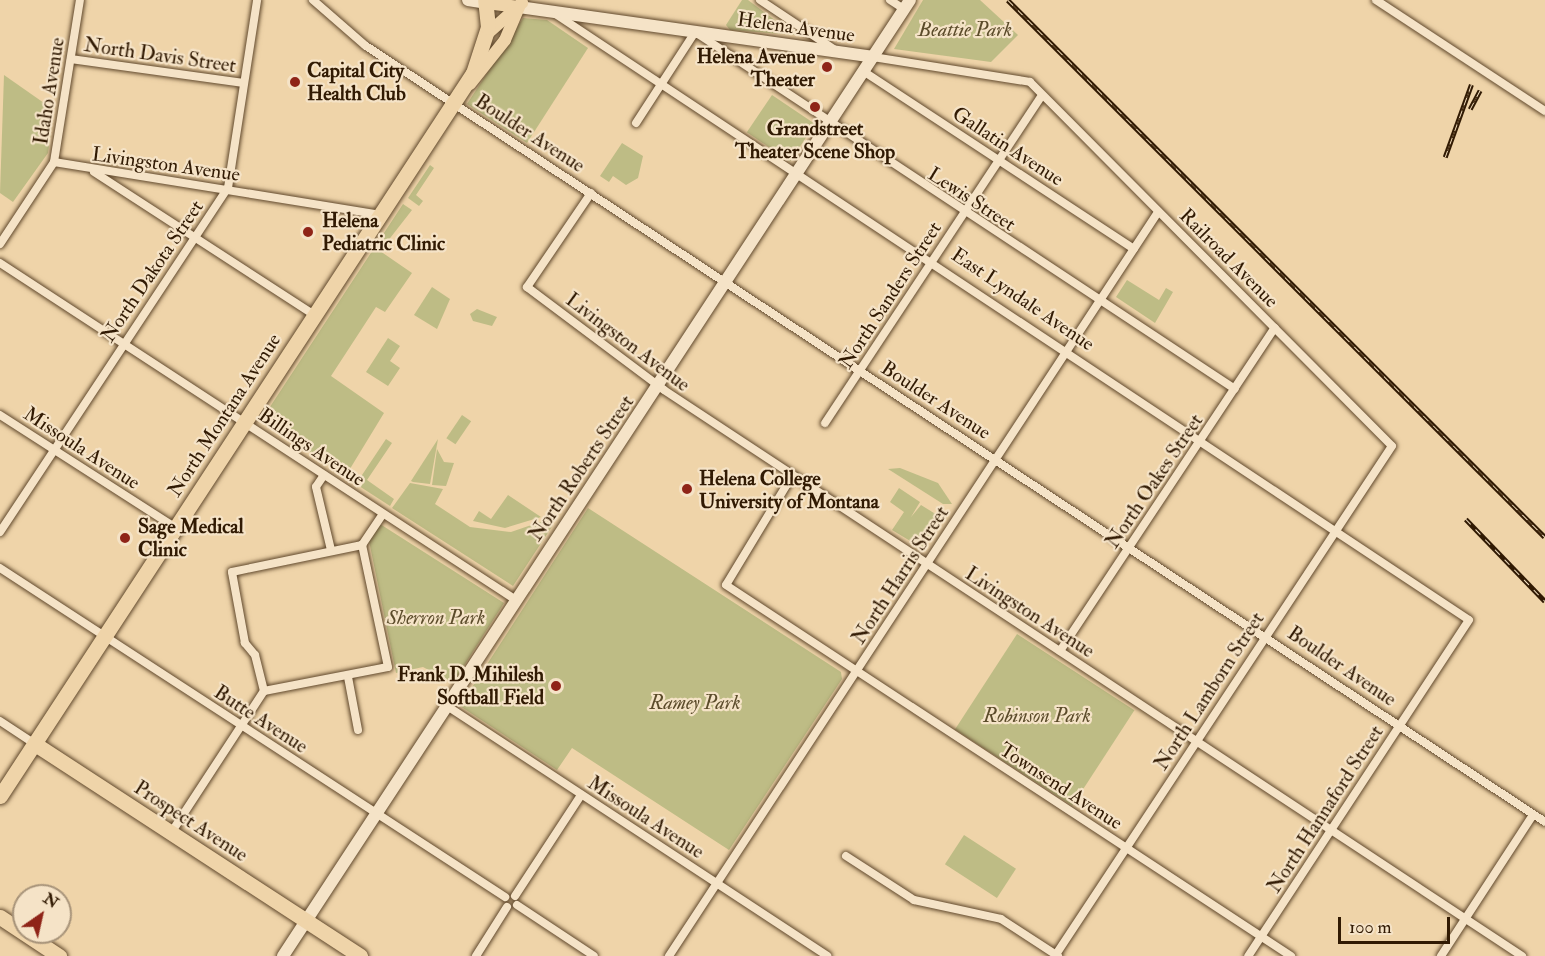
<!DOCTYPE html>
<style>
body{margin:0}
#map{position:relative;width:1545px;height:956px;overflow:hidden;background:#efd4a9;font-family:"IM FELL Double Pica",serif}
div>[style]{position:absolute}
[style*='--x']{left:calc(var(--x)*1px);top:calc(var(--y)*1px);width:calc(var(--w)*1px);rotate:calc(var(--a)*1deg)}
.green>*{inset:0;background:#bebc85;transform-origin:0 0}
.roads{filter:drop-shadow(0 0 2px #60482c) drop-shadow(0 0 2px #60482c)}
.street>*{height:8px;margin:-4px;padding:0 4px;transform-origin:4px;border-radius:4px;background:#f5e3c7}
.secondary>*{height:12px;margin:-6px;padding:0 6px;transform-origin:6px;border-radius:6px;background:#f5e3c7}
.primary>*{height:12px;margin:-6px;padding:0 6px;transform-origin:6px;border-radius:6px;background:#efd4a9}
.highway>*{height:15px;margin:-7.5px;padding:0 7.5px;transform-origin:7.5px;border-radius:7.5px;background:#efd4a9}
.rail>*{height:4.5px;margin-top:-2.25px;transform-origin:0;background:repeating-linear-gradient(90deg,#f5e3c7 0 7px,#311a03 0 14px);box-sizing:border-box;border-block:2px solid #311a03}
.dots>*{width:16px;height:16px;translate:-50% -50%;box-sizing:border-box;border:3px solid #f5e3c7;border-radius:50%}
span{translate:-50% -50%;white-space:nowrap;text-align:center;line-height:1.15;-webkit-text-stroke:4.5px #f5e3c7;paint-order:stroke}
.street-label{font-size:20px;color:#311a03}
.park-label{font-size:20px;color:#5b4b2a;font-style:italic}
.poi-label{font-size:20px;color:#311a03;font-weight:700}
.right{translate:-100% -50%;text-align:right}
.left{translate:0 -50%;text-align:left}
.north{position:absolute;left:12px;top:884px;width:60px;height:60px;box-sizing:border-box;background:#f5e3c7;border:2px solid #a79379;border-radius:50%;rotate:34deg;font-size:16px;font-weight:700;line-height:24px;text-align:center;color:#311a03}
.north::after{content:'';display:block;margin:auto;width:21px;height:27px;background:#8f2418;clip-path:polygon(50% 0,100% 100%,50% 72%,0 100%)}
.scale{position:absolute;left:1338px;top:917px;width:112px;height:27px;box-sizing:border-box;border:3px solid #311a03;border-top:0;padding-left:8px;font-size:18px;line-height:21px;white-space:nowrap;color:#311a03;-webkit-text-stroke:4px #f5e3c7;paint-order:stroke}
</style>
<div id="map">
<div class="green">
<i style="clip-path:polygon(742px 0,748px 0,795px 35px,730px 30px,726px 25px)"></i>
<i style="clip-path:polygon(923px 0,980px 0,1018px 35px,991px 62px,894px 49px)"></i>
<i style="clip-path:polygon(523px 18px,547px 20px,588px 48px,527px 143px,467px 104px)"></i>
<i style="clip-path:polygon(4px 75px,54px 110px,48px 153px,13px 202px,0 193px)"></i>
<i style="left:772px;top:95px;width:52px;height:45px;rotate:34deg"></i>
<i style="clip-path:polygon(622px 143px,643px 156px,638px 178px,626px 185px,613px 176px,609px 182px,600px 176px)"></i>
<i style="clip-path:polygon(430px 165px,434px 168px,416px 195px,423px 201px,419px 206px,408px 198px)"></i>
<i style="clip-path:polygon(403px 204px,412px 210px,380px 251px,412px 273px,385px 312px,376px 307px,331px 376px,384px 413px,345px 477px,262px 419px)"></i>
<i style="clip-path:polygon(1127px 280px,1159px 300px,1166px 288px,1173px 292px,1155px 323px,1116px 297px)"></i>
<i style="clip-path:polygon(432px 287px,450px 299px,437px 329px,414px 315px)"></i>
<i style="clip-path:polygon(477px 309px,497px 317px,492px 326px,473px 321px,470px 314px)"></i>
<i style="clip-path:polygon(388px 338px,400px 346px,390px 361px,400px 368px,388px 386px,366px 372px)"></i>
<i style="left:462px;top:415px;width:11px;height:28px;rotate:34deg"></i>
<i style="clip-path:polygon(386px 439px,392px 443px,367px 480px,394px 499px,390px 506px,356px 484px)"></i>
<i style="clip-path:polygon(438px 439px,430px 484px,413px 482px,411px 481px)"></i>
<i style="clip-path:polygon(437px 449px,444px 462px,454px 463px,446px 486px,432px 485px)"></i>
<i style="clip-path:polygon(900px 468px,938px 483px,952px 504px,943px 504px,888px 469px)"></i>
<i style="clip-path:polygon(410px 483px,443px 489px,435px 504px,470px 527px,511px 532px,546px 520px,553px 525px,513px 586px,392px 508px)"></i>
<i style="clip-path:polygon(899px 488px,920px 502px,911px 517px,921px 505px,942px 518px,922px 548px,892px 530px,904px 512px,890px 502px)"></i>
<i style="clip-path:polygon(508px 495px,541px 517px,505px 528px,473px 521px,479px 511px,491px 519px)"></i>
<i style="clip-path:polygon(588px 508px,841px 672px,842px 679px,729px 850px,572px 748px,557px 770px,460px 706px)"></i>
<i style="clip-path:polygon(380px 524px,504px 603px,453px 683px,423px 667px,396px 673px,369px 541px)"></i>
<i style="left:1017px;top:634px;width:140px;height:114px;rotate:33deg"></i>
<i style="left:964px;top:835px;width:62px;height:35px;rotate:33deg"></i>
</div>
<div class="roads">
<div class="street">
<i style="--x:313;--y:0;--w:70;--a:41"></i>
<i style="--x:366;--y:46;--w:1411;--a:33.35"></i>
<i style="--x:760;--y:0;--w:90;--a:33.7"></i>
<i style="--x:890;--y:0;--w:17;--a:33"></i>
<i style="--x:1376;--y:0;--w:202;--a:33.3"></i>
<i style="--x:557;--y:15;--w:1094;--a:33.56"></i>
<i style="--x:1469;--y:620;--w:402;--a:123.3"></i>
<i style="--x:873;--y:57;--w:159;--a:9"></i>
<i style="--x:1030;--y:82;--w:513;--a:45.16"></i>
<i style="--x:1392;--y:446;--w:611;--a:123.46"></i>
<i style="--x:71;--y:59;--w:174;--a:7.9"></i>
<i style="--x:863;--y:71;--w:324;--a:33.3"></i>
<i style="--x:636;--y:123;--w:108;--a:-57"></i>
<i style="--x:695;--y:32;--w:647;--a:33.47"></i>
<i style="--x:54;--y:162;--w:331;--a:9.2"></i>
<i style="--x:94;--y:172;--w:262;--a:33"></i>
<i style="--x:591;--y:193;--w:114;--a:124.2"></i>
<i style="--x:527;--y:287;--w:171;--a:36.9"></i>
<i style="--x:664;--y:390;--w:1028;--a:33.41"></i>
<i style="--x:0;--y:244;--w:98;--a:-56.6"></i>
<i style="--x:54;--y:162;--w:164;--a:-80.9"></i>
<i style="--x:0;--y:263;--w:616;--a:33.15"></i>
<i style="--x:0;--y:415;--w:209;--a:32.7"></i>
<i style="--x:825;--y:423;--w:393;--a:-56.5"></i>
<i style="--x:324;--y:475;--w:14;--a:124"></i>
<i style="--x:316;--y:487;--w:65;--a:76.6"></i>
<i style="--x:792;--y:476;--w:127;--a:121.2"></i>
<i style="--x:726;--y:585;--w:676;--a:33.29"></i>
<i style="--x:0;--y:532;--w:413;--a:-56.5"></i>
<i style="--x:228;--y:188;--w:190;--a:-81.2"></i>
<i style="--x:362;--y:545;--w:37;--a:-56"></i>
<i style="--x:0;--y:568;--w:603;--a:33.08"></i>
<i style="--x:1060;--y:651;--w:388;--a:-56.4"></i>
<i style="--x:348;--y:677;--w:54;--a:79.3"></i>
<i style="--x:264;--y:691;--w:126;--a:-11"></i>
<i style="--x:388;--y:667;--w:125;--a:-102"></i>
<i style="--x:447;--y:706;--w:455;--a:33.3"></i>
<i style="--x:0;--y:721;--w:42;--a:33.3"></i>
<i style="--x:171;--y:833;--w:170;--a:-56.8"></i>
<i style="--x:264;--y:691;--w:37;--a:-104"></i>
<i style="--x:255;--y:655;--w:16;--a:-130"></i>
<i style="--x:245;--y:643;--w:72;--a:-100.4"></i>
<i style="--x:232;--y:572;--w:133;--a:-11.7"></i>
<i style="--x:846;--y:856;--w:81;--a:32.9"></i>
<i style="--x:914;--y:900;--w:89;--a:12.3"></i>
<i style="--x:1001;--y:919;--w:68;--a:33"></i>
<i style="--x:515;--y:896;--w:121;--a:-56.8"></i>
<i style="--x:517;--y:905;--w:92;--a:33.5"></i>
<i style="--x:476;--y:956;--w:58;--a:-57.7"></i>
<i style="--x:669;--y:956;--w:890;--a:-56.68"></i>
<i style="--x:1441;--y:956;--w:168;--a:-56.9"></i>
</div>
<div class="secondary">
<i style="--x:468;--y:0;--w:18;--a:9"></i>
<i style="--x:519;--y:7;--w:358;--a:8"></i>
<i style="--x:283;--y:956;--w:1143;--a:-56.74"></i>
</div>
<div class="primary">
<i style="--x:486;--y:3;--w:33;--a:7"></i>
<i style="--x:487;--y:34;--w:47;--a:-41.5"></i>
<i style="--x:470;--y:84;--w:56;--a:-51.5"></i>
<i style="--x:505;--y:40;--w:36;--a:-67"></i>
</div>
<div class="highway">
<i style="--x:35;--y:744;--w:388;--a:33.1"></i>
<i style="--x:0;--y:796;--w:864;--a:-56.81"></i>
<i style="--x:473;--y:73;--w:48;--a:-71.9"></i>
<i style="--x:488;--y:27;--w:27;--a:-96"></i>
<i style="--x:0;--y:917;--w:71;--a:33.5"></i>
</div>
</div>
<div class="rail">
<i style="--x:1008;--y:0;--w:759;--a:45"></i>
<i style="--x:1470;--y:109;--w:21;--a:-62"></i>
<i style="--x:1445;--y:157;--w:77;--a:-70.1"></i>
<i style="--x:1466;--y:519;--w:114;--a:46.1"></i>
</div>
<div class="dots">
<i style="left:827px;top:67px;background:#8f2418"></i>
<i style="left:295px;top:82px;background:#8f2418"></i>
<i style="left:815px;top:107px;background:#8f2418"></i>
<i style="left:308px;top:232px;background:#8f2418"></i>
<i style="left:687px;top:489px;background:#8f2418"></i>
<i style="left:125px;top:538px;background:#8f2418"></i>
<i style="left:556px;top:686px;background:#8f2418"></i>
</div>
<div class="street-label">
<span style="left:796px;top:27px;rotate:8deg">Helena Avenue</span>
<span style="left:160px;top:55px;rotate:8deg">North Davis Street</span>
<span style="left:49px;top:91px;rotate:-81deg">Idaho Avenue</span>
<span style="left:530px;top:133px;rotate:33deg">Boulder Avenue</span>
<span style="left:1008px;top:146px;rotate:33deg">Gallatin Avenue</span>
<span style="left:166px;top:164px;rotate:8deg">Livingston Avenue</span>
<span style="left:972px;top:199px;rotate:33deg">Lewis Street</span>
<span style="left:1229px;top:258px;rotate:45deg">Railroad Avenue</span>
<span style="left:152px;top:271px;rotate:-56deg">North Dakota Street</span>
<span style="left:890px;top:295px;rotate:-57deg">North Sanders Street</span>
<span style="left:1023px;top:299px;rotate:34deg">East Lyndale Avenue</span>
<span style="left:628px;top:342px;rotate:37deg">Livingston Avenue</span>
<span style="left:936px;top:400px;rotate:33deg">Boulder Avenue</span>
<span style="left:224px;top:415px;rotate:-57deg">North Montana Avenue</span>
<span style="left:312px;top:447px;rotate:34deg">Billings Avenue</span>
<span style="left:82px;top:448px;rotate:33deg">Missoula Avenue</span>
<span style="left:581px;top:468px;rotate:-56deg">North Roberts Street</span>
<span style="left:1154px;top:481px;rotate:-56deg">North Oakes Street</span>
<span style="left:900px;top:575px;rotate:-57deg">North Harris Street</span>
<span style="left:1030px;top:612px;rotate:33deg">Livingston Avenue</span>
<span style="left:1342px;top:666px;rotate:34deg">Boulder Avenue</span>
<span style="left:1209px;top:691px;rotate:-57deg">North Lamborn Street</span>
<span style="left:261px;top:719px;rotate:33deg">Butte Avenue</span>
<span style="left:1061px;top:786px;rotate:33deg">Townsend Avenue</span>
<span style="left:1325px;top:809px;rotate:-57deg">North Hannaford Street</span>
<span style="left:646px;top:817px;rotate:33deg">Missoula Avenue</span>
<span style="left:191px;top:821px;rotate:33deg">Prospect Avenue</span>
</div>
<div class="park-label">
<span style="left:965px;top:29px">Beattie Park</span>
<span style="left:436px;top:617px">Sherron Park</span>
<span style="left:695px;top:702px">Ramey Park</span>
<span style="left:1037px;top:715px">Robinson Park</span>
</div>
<div class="poi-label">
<span class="right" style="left:815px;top:68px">Helena Avenue<br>Theater</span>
<span class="left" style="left:307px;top:82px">Capital City<br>Health Club</span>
<span style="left:815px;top:140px">Grandstreet<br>Theater Scene Shop</span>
<span class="left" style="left:322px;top:232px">Helena<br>Pediatric Clinic</span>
<span class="left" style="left:699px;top:490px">Helena College<br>University of Montana</span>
<span class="left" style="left:138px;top:538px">Sage Medical<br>Clinic</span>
<span class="right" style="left:544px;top:686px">Frank D. Mihilesh<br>Softball Field</span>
</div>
<div class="north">N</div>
<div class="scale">100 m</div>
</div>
